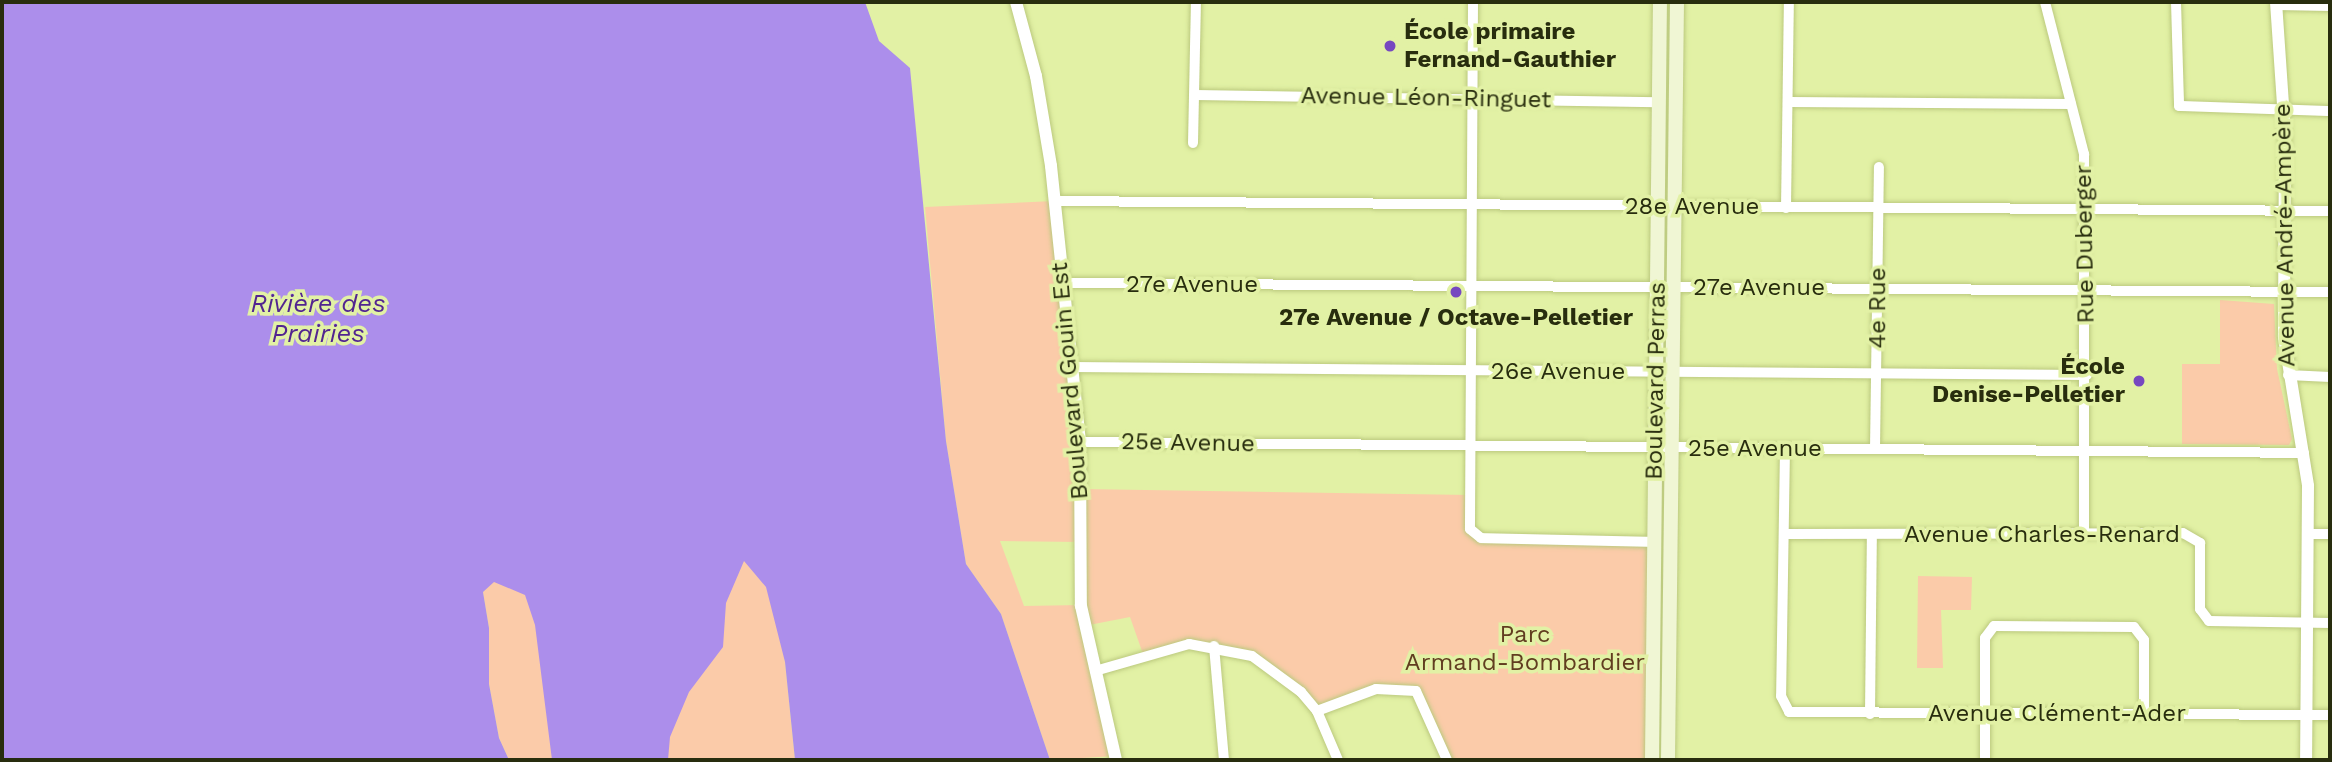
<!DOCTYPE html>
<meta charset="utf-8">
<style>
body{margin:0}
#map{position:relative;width:2332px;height:762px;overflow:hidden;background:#e2f1a5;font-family:"Work Sans",sans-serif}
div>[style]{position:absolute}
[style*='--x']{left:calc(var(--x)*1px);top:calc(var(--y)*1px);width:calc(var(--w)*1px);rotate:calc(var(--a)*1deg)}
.green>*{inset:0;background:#fbcba9}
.water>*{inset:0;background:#ac8eeb}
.roads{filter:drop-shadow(0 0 2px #bbc97e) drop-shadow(0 0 2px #bbc97e)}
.minor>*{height:10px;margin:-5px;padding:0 5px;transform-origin:5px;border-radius:5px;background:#fff}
.tertiary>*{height:12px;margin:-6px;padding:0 6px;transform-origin:6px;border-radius:6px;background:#fff}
.secondary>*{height:14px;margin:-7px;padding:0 7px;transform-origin:7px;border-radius:7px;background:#f0f6d4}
.dots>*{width:19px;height:19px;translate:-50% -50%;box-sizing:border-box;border:4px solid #e2f1a5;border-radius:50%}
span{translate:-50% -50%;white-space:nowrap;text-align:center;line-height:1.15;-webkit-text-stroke:7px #e2f1a5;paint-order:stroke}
.poi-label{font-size:24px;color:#282d0e;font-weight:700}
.left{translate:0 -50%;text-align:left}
.right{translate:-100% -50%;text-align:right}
.street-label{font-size:24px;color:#282d0e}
.park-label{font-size:24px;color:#613d20}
.water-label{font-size:26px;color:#522590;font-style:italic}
.frame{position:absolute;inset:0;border:4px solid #282d0e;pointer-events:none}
</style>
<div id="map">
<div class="green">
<i style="clip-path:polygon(evenodd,1054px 201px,1082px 489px,1470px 495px,1472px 533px,1653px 542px,1651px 760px,1447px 760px,1420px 694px,1393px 688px,1317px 711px,1252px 656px,1214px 646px,1143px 654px,1130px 617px,1089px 625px,1115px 756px,1050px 760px,1001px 614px,966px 564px,946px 441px,925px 207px,1054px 201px,1000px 541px,1081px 542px,1081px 605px,1024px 606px,1000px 541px)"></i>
<i style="clip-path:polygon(2220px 300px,2274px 304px,2277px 369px,2292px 439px,2289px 445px,2182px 444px,2182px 364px,2220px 364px)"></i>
<i style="clip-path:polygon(727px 328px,785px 662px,795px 760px,509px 760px,499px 738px,489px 684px,489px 628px,483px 592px)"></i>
<i style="clip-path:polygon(1918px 576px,1972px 577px,1971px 610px,1941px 610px,1943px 668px,1917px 668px)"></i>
</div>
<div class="water">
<i style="clip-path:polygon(2px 2px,865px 2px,879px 41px,910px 68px,946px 441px,966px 564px,1001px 614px,1050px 760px,795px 760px,785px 662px,766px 587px,744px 561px,726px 603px,723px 647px,689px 692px,670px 737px,668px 760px,552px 760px,535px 625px,525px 595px,494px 582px,483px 592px,489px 628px,489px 684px,499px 738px,509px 760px,2px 760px)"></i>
</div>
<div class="roads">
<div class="minor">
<i style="--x:1473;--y:2;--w:527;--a:90.33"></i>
<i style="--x:1470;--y:529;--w:14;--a:39"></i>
<i style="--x:1481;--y:538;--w:172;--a:1.3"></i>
<i style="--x:2045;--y:2;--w:157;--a:75.6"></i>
<i style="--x:2084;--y:154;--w:380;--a:90"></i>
<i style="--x:2176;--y:2;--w:104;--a:88.3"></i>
<i style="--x:2179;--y:106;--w:151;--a:1.9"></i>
<i style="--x:2277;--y:5;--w:53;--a:1.1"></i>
<i style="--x:1195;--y:95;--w:463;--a:0.9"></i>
<i style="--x:1789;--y:102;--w:282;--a:0.4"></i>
<i style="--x:1193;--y:143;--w:141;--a:-88.8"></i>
<i style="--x:1054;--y:201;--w:1276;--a:0.45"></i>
<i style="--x:1786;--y:208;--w:206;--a:-89.2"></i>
<i style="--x:1062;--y:283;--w:1268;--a:0.41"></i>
<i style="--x:1070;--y:367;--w:1017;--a:0.45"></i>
<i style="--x:2288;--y:375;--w:42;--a:2.7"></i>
<i style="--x:1080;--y:442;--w:1224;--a:0.51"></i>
<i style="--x:1785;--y:448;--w:248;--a:90.9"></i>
<i style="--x:1781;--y:696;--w:18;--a:63"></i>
<i style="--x:1789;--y:712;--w:541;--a:0.32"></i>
<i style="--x:1875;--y:449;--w:282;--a:-89.2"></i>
<i style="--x:1784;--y:534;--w:399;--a:-0.1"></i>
<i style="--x:2183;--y:533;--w:20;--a:30"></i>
<i style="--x:2200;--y:543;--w:66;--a:90"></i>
<i style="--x:2200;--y:609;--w:15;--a:53"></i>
<i style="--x:2209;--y:621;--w:121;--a:0.9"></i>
<i style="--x:2308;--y:534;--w:22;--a:0"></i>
<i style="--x:1214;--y:646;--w:114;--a:85"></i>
<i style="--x:1095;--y:671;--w:98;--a:-16"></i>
<i style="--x:1189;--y:644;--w:64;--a:10.8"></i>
<i style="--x:1252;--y:656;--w:61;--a:36.3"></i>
<i style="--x:1301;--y:692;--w:25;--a:50"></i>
<i style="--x:1317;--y:711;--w:53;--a:66.8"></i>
<i style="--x:1317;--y:711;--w:63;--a:-20.4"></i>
<i style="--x:1376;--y:689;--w:40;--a:2.9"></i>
<i style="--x:1416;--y:691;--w:76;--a:65.8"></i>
<i style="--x:1870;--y:714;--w:180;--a:-89.4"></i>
<i style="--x:1985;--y:760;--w:122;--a:-90"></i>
<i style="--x:1985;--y:638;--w:15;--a:-53"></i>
<i style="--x:1994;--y:626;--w:140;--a:0.4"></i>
<i style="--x:2134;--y:627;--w:16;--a:52"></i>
<i style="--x:2144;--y:640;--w:73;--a:90"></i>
</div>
<div class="tertiary">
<i style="--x:1016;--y:2;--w:77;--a:74.9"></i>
<i style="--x:1036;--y:76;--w:91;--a:80.5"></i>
<i style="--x:1051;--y:166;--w:278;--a:84"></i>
<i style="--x:1080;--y:442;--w:164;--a:89.7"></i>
<i style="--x:1081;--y:606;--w:158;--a:77.2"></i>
<i style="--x:2276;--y:2;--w:133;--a:86.1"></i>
<i style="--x:2285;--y:135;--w:202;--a:90.3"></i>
<i style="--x:2284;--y:337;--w:151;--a:80.8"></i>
<i style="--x:2308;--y:486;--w:274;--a:90.4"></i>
</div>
<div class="secondary">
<i style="--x:1652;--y:760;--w:758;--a:-89.4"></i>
<i style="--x:1668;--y:760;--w:758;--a:-89.32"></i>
</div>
</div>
<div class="dots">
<i style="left:1390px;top:46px;background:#7648c0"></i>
<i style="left:1456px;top:292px;background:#7648c0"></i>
<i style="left:2139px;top:381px;background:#7648c0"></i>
</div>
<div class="poi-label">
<span class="left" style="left:1404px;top:46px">École primaire<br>Fernand-Gauthier</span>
<span style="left:1456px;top:318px">27e Avenue / Octave-Pelletier</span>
<span class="right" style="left:2125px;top:381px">École<br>Denise-Pelletier</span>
</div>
<div class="street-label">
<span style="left:1426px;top:98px;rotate:1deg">Avenue Léon-Ringuet</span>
<span style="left:1692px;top:207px">28e Avenue</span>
<span style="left:2285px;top:235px;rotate:-91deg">Avenue André-Ampère</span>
<span style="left:2085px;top:244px;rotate:-91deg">Rue Duberger</span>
<span style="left:1192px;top:285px">27e Avenue</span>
<span style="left:1759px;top:288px">27e Avenue</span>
<span style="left:1878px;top:308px;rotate:-90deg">4e Rue</span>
<span style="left:1558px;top:372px">26e Avenue</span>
<span style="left:1070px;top:381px;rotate:-95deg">Boulevard Gouin Est</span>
<span style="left:1656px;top:381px;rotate:-89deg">Boulevard Perras</span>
<span style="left:1188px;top:443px;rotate:1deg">25e Avenue</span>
<span style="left:1755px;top:449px">25e Avenue</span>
<span style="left:2042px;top:535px">Avenue Charles-Renard</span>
<span style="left:2057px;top:714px">Avenue Clément-Ader</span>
</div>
<div class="park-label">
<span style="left:1525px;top:649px">Parc<br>Armand-Bombardier</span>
</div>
<div class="water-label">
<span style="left:318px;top:319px">Rivière des<br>Prairies</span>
</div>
<div class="frame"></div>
</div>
